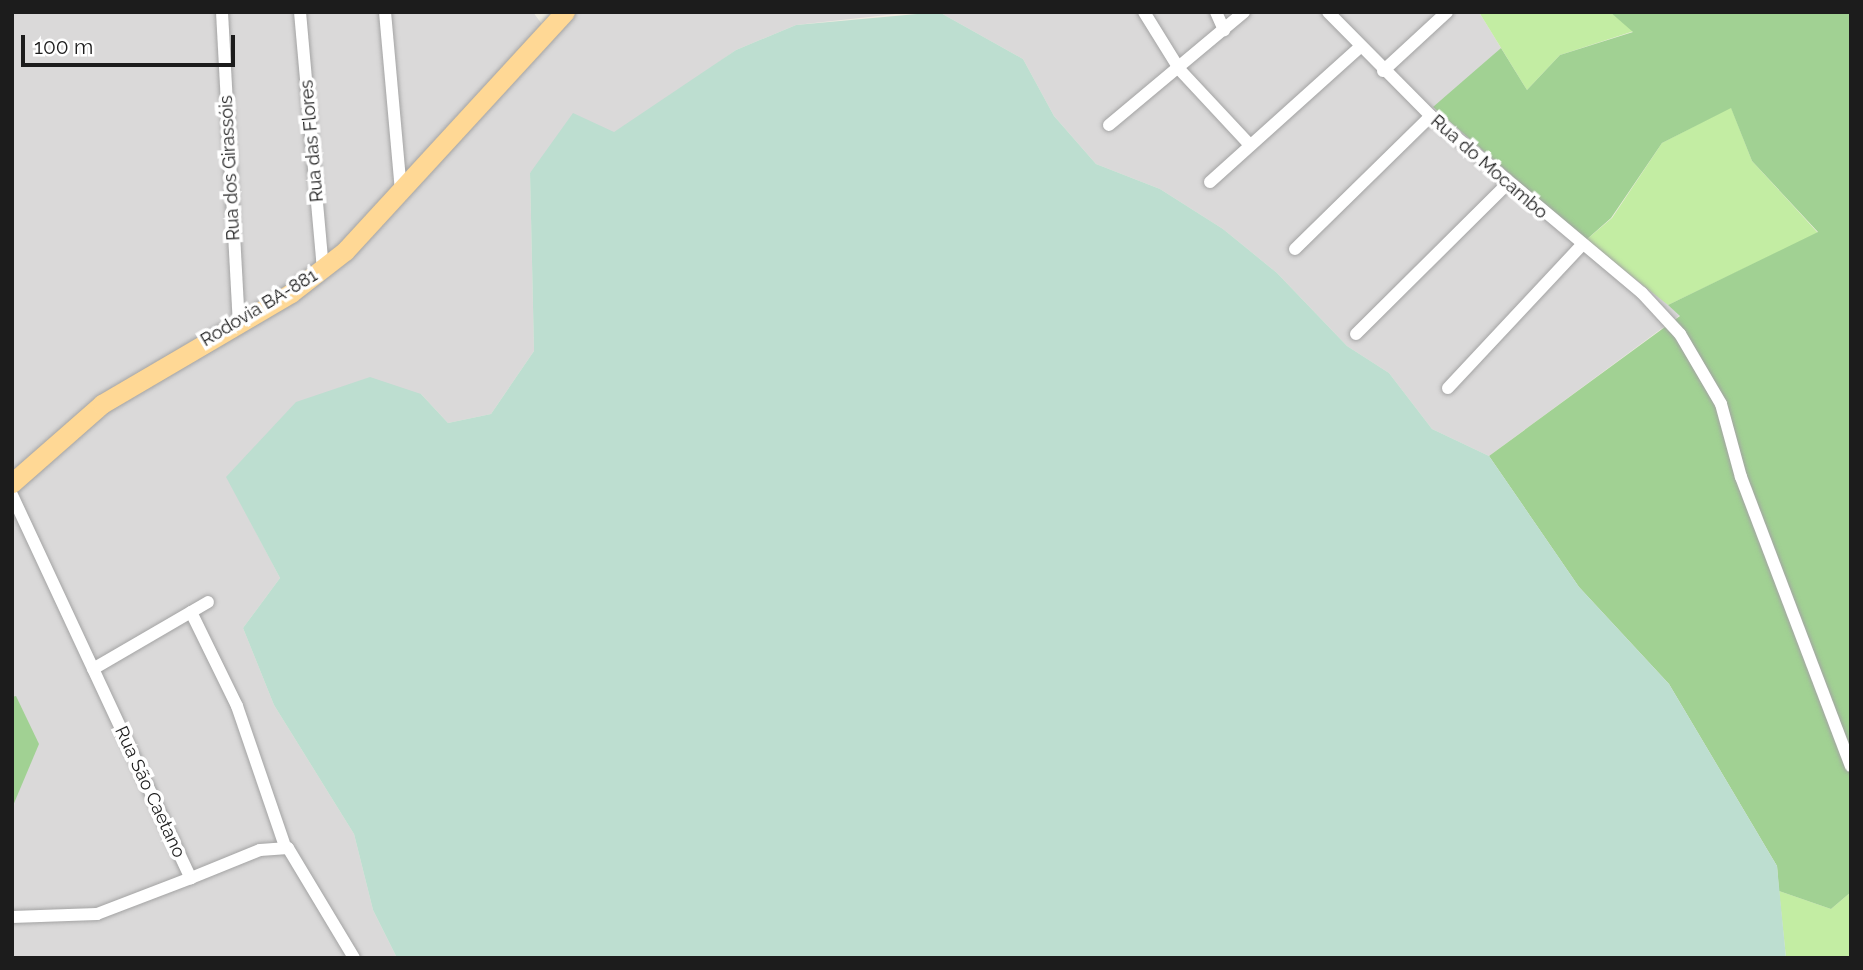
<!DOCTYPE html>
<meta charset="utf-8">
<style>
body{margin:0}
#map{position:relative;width:1863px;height:970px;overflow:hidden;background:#eeebe1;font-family:Raleway,sans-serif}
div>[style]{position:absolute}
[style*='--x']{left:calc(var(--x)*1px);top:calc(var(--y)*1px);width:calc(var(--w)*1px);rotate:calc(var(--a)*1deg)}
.residential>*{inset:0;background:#dad9d9}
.grass>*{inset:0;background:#c3eda3}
.forest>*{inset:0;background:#a1d193}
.wetland>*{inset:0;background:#bdded0}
.roads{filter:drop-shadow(0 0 2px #a3a3a3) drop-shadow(0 0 2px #a3a3a3)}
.minor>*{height:12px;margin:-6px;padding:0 6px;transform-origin:6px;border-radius:6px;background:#fff}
.primary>*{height:19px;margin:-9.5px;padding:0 9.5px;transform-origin:9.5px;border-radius:9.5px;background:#ffd895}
span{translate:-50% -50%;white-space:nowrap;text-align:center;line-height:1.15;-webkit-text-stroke:7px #fff;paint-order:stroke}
.street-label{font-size:18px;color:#1c1c1c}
.frame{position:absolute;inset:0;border:14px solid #1c1c1c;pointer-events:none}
.scale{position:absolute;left:21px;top:35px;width:214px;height:32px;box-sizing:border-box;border:4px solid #1c1c1c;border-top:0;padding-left:9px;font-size:21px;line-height:24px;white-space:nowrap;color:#1c1c1c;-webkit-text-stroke:5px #fff;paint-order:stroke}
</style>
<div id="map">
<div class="residential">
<i style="clip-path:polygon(12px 12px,533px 12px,552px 38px,576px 12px,914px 12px,796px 25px,736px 50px,629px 125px,530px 173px,534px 351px,491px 414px,448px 423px,421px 394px,227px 477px,280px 578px,243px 628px,274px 705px,354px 834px,373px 910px,397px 958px,12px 958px)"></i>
<i style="clip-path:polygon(939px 12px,1479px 12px,1501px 48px,1434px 108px,1680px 315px,1489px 456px,1432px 429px,1389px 373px,1347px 346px,1277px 273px,1223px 229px,1160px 189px,1096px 164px,1054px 116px,1023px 59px)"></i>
</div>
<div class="grass">
<i style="clip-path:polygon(1479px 12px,1610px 12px,1634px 31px,1560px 55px,1527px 90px)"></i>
<i style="clip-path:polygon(1731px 107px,1752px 161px,1818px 233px,1668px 305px,1586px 240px,1612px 218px,1662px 143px)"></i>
<i style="clip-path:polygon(1779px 891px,1831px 909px,1851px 892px,1851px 958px,1786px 958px)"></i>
</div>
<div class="forest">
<i style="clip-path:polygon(1610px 12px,1851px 12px,1851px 892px,1831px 909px,1779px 891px,1777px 866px,1669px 684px,1579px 587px,1489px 456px,1680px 316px,1668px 305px,1818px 232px,1752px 161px,1731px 108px,1662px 143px,1611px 218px,1586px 240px,1433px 107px,1501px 48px,1527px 90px,1560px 55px,1633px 32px)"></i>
<i style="clip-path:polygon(16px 696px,39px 744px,12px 808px,12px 697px)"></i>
</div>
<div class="wetland">
<i style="clip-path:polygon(939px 12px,1023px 59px,1054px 116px,1096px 164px,1160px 189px,1223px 229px,1277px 273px,1347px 346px,1389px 373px,1432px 429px,1489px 456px,1579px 587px,1669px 684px,1777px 866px,1786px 958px,397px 958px,373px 910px,354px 834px,274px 705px,243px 628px,280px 578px,226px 477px,296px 402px,370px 377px,421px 394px,448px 423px,491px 414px,534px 351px,530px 173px,573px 113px,614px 132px,736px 50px,796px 25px)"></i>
</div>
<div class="roads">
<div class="minor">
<i style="--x:222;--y:12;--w:311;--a:86.9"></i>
<i style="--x:300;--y:12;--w:259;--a:84.9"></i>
<i style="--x:385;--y:12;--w:182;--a:84.9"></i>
<i style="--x:1144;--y:12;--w:68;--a:58.2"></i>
<i style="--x:1180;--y:70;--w:100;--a:47"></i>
<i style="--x:1216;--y:12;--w:20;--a:66"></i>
<i style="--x:1328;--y:12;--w:146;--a:45.3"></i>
<i style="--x:1431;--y:116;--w:275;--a:40"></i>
<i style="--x:1642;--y:293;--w:56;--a:47.2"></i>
<i style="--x:1680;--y:334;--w:81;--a:59.6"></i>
<i style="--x:1721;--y:404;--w:76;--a:74.7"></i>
<i style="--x:1741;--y:477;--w:309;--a:69.2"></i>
<i style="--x:1383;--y:71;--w:87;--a:-42.7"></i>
<i style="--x:1109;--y:125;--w:176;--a:-39.9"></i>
<i style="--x:1210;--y:182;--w:200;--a:-42"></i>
<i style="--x:1295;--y:249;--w:190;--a:-44.4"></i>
<i style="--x:1356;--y:334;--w:213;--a:-44.8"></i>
<i style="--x:1448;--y:388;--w:195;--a:-46.9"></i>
<i style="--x:12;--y:495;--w:423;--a:65"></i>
<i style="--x:191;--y:878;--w:74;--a:-22.1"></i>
<i style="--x:260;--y:850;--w:28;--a:-4"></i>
<i style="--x:288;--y:848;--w:128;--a:59"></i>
<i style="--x:191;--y:612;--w:105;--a:63.9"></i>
<i style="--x:237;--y:706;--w:148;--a:71.1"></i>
<i style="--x:93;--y:669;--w:133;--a:-30.2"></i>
<i style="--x:12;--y:917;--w:85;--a:-2"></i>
<i style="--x:97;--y:914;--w:101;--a:-21"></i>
</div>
<div class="primary">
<i style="--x:12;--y:483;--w:120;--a:-41.3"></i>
<i style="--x:102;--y:404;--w:219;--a:-30.4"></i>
<i style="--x:291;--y:293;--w:68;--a:-37.9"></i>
<i style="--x:345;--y:251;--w:325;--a:-47.4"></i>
</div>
</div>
<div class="street-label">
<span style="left:312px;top:141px;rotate:-95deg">Rua das Flores</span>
<span style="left:1489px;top:167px;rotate:41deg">Rua do Mocambo</span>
<span style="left:230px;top:168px;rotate:-93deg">Rua dos Girassóis</span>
<span style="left:259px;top:308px;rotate:-31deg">Rodovia BA-881</span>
<span style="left:150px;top:792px;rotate:65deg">Rua São Caetano</span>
</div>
<div class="frame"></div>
<div class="scale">100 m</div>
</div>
